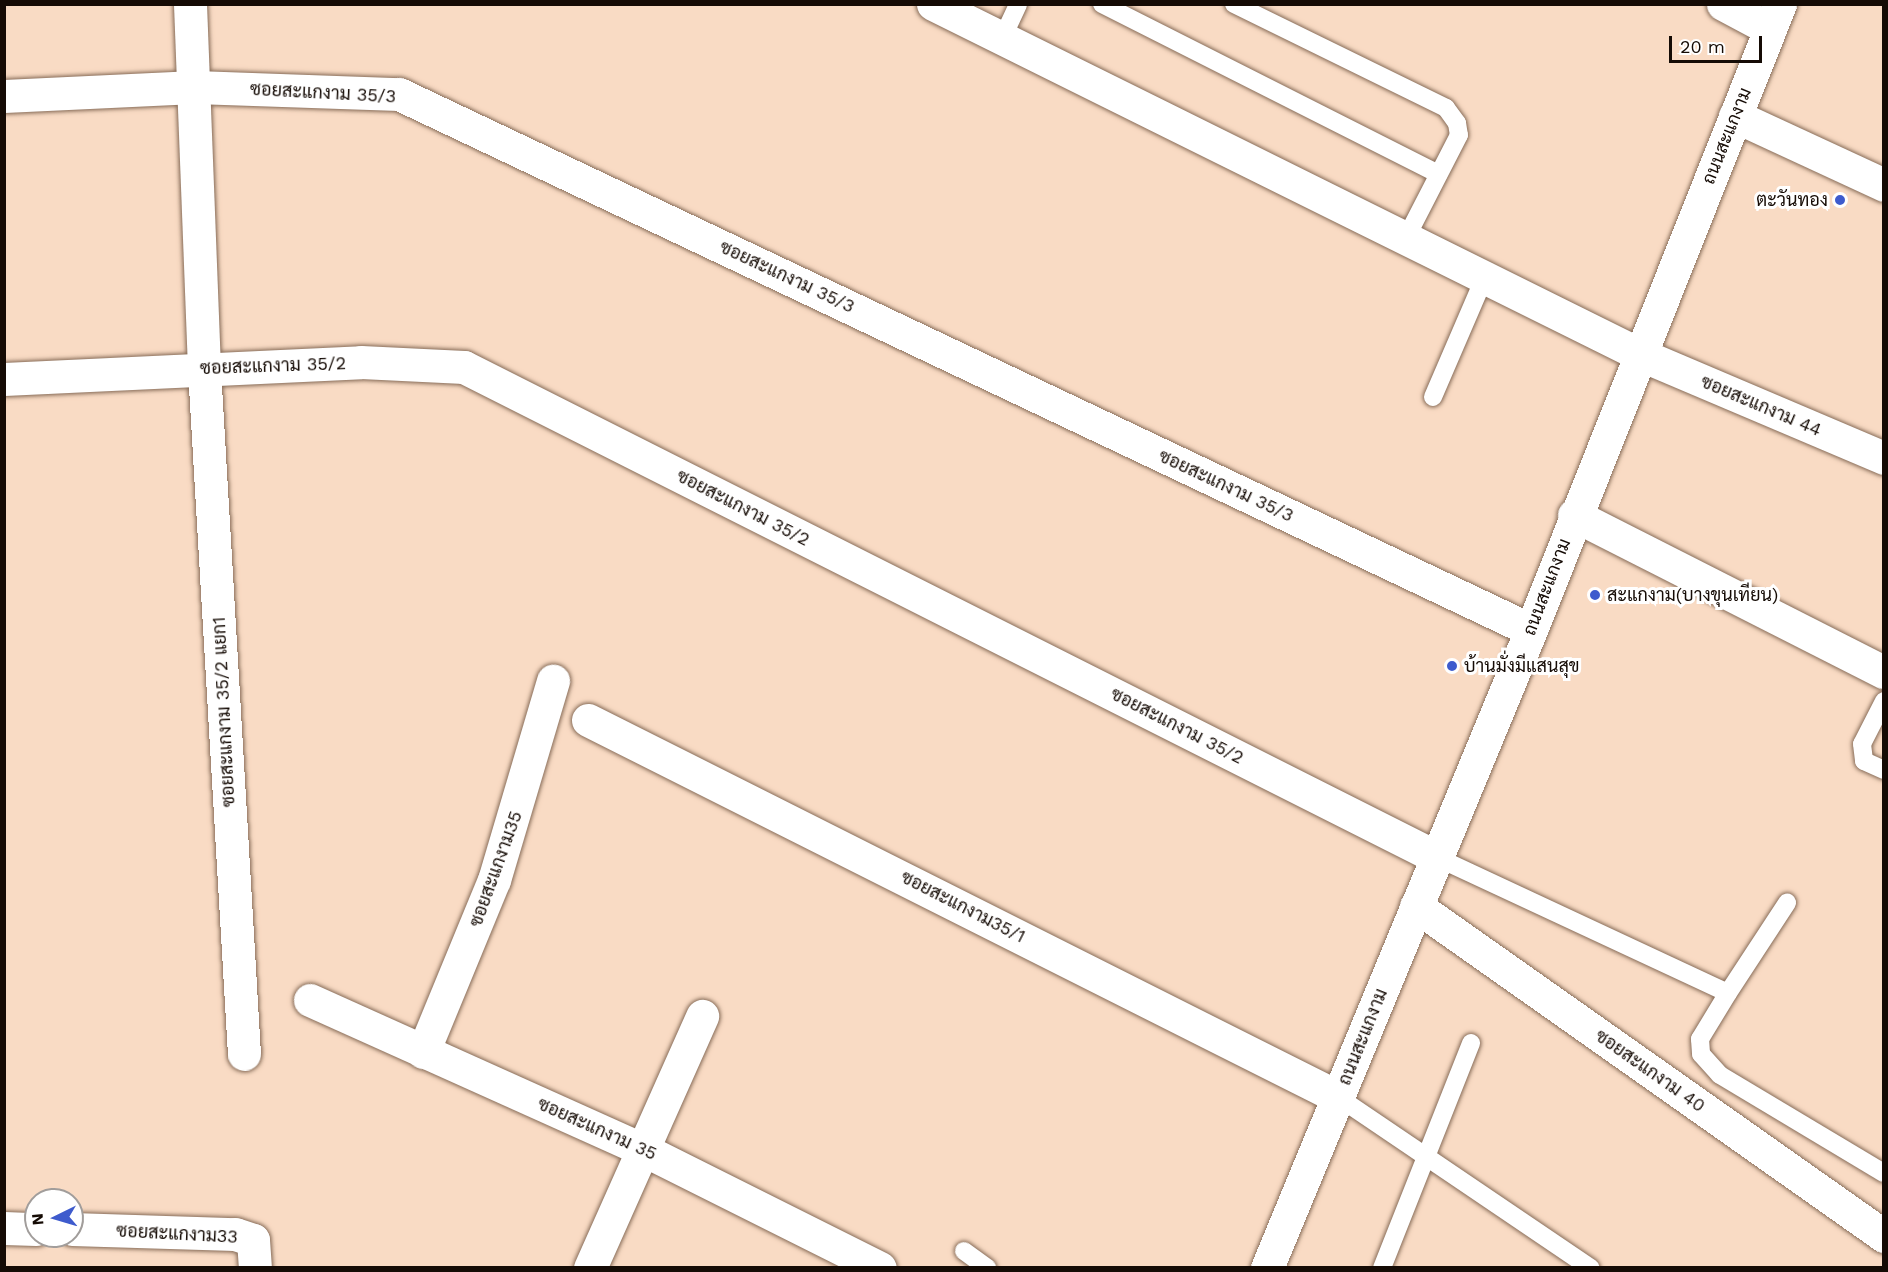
<!DOCTYPE html>
<meta charset="utf-8">
<style>
body{margin:0}
#map{position:relative;width:1888px;height:1272px;overflow:hidden;background:#f9dbc4;font-family:"Work Sans",Sarabun,sans-serif}
div>[style]{position:absolute}
[style*='--x']{left:calc(var(--x)*1px);top:calc(var(--y)*1px);width:calc(var(--w)*1px);rotate:calc(var(--a)*1deg)}
.roads{filter:drop-shadow(0 0 2px #876c58) drop-shadow(0 0 2px #876c58)}
.service>*{height:18px;margin:-9px;padding:0 9px;transform-origin:9px;border-radius:9px;background:#fff}
.minor>*{height:33px;margin:-16.5px;padding:0 16.5px;transform-origin:16.5px;border-radius:16.5px;background:#fff}
.tertiary>*{height:33px;margin:-16.5px;padding:0 16.5px;transform-origin:16.5px;border-radius:16.5px;background:#fff}
.dots>*{width:16px;height:16px;translate:-50% -50%;box-sizing:border-box;border:3px solid #fff;border-radius:50%}
span{translate:-50% -50%;white-space:nowrap;text-align:center;line-height:1.15;-webkit-text-stroke:6px #fff;paint-order:stroke}
.street-label{font-size:18px;color:#150b05}
.poi-label{font-size:18px;color:#150b05}
.right{translate:-100% -50%;text-align:right}
.left{translate:0 -50%;text-align:left}
.frame{position:absolute;inset:0;border:6px solid #150b05;pointer-events:none}
.north{position:absolute;left:24px;top:1188px;width:60px;height:60px;box-sizing:border-box;background:#fff;border:2px solid #a19d9b;border-radius:50%;rotate:265deg;font-size:16px;font-weight:700;line-height:24px;text-align:center;color:#150b05}
.north::after{content:'';display:block;margin:auto;width:21px;height:27px;background:#3e5bcd;clip-path:polygon(50% 0,100% 100%,50% 72%,0 100%)}
.scale{position:absolute;left:1669px;top:36px;width:93px;height:27px;box-sizing:border-box;border:3px solid #150b05;border-top:0;padding-left:8px;font-size:18px;line-height:21px;white-space:nowrap;color:#150b05;-webkit-text-stroke:4px #fff;paint-order:stroke}
</style>
<div id="map">
<div class="roads">
<div class="service">
<i style="--x:1102;--y:4;--w:377;--a:26.8"></i>
<i style="--x:1234;--y:4;--w:236;--a:26.1"></i>
<i style="--x:1446;--y:108;--w:19;--a:54"></i>
<i style="--x:1457;--y:123;--w:12;--a:81"></i>
<i style="--x:1459;--y:135;--w:114;--a:117.2"></i>
<i style="--x:1002;--y:39;--w:38;--a:-65"></i>
<i style="--x:1433;--y:397;--w:132;--a:-66.7"></i>
<i style="--x:1884;--y:701;--w:48;--a:117.1"></i>
<i style="--x:1862;--y:744;--w:17;--a:83"></i>
<i style="--x:1864;--y:761;--w:22;--a:24"></i>
<i style="--x:1434;--y:856;--w:324;--a:25"></i>
<i style="--x:1728;--y:993;--w:108;--a:-56.8"></i>
<i style="--x:1728;--y:993;--w:54;--a:121.3"></i>
<i style="--x:1700;--y:1039;--w:15;--a:86"></i>
<i style="--x:1701;--y:1054;--w:28;--a:48"></i>
<i style="--x:1720;--y:1075;--w:191;--a:30.9"></i>
<i style="--x:1338;--y:1097;--w:305;--a:34.1"></i>
<i style="--x:964;--y:1251;--w:29;--a:36"></i>
<i style="--x:1382;--y:1268;--w:242;--a:-68.4"></i>
</div>
<div class="minor">
<i style="--x:190;--y:4;--w:365;--a:87.8"></i>
<i style="--x:204;--y:369;--w:686;--a:86.66"></i>
<i style="--x:933;--y:4;--w:788;--a:26.37"></i>
<i style="--x:1639;--y:354;--w:266;--a:23"></i>
<i style="--x:1723;--y:4;--w:53;--a:28"></i>
<i style="--x:4;--y:96;--w:191;--a:-2.7"></i>
<i style="--x:195;--y:87;--w:204;--a:2"></i>
<i style="--x:399;--y:94;--w:1252;--a:25.34"></i>
<i style="--x:1735;--y:116;--w:164;--a:24.8"></i>
<i style="--x:4;--y:379;--w:357;--a:-2.7"></i>
<i style="--x:361;--y:362;--w:103;--a:2.8"></i>
<i style="--x:464;--y:367;--w:1086;--a:26.75"></i>
<i style="--x:1574;--y:515;--w:347;--a:26.9"></i>
<i style="--x:588;--y:720;--w:839;--a:26.69"></i>
<i style="--x:1416;--y:906;--w:573;--a:35.19"></i>
<i style="--x:310;--y:1000;--w:364;--a:24.2"></i>
<i style="--x:642;--y:1149;--w:266;--a:26.6"></i>
<i style="--x:423;--y:1052;--w:186;--a:-67.6"></i>
<i style="--x:494;--y:880;--w:208;--a:-73.5"></i>
<i style="--x:4;--y:1228;--w:32;--a:2"></i>
<i style="--x:72;--y:1229;--w:163;--a:1.8"></i>
<i style="--x:235;--y:1234;--w:19;--a:18"></i>
<i style="--x:253;--y:1240;--w:28;--a:86"></i>
<i style="--x:590;--y:1268;--w:276;--a:-66"></i>
</div>
<div class="tertiary">
<i style="--x:1267;--y:1268;--w:690;--a:-67.52"></i>
<i style="--x:1531;--y:630;--w:674;--a:-68.31"></i>
</div>
</div>
<div class="dots">
<i style="left:1840px;top:200px;background:#3e5bcd"></i>
<i style="left:1595px;top:595px;background:#3e5bcd"></i>
<i style="left:1452px;top:666px;background:#3e5bcd"></i>
</div>
<div class="street-label">
<span style="left:323px;top:93px;rotate:3deg">ซอยสะแกงาม 35/3</span>
<span style="left:1727px;top:136px;rotate:-68deg">ถนนสะแกงาม</span>
<span style="left:787px;top:277px;rotate:25deg">ซอยสะแกงาม 35/3</span>
<span style="left:273px;top:366px;rotate:-2deg">ซอยสะแกงาม 35/2</span>
<span style="left:1761px;top:406px;rotate:23deg">ซอยสะแกงาม 44</span>
<span style="left:1226px;top:486px;rotate:25deg">ซอยสะแกงาม 35/3</span>
<span style="left:743px;top:508px;rotate:27deg">ซอยสะแกงาม 35/2</span>
<span style="left:1547px;top:587px;rotate:-69deg">ถนนสะแกงาม</span>
<span style="left:224px;top:712px;rotate:-93deg">ซอยสะแกงาม 35/2 แยก1</span>
<span style="left:1177px;top:726px;rotate:27deg">ซอยสะแกงาม 35/2</span>
<span style="left:496px;top:869px;rotate:-70deg">ซอยสะแกงาม35</span>
<span style="left:963px;top:907px;rotate:27deg">ซอยสะแกงาม35/1</span>
<span style="left:1363px;top:1037px;rotate:-68deg">ถนนสะแกงาม</span>
<span style="left:1650px;top:1071px;rotate:35deg">ซอยสะแกงาม 40</span>
<span style="left:597px;top:1129px;rotate:24deg">ซอยสะแกงาม 35</span>
<span style="left:177px;top:1234px;rotate:3deg">ซอยสะแกงาม33</span>
</div>
<div class="poi-label">
<span class="right" style="left:1828px;top:200px">ตะวันทอง</span>
<span class="left" style="left:1607px;top:595px">สะแกงาม(บางขุนเทียน)</span>
<span class="left" style="left:1464px;top:666px">บ้านมั่งมีแสนสุข</span>
</div>
<div class="frame"></div>
<div class="north">N</div>
<div class="scale">20 m</div>
</div>
